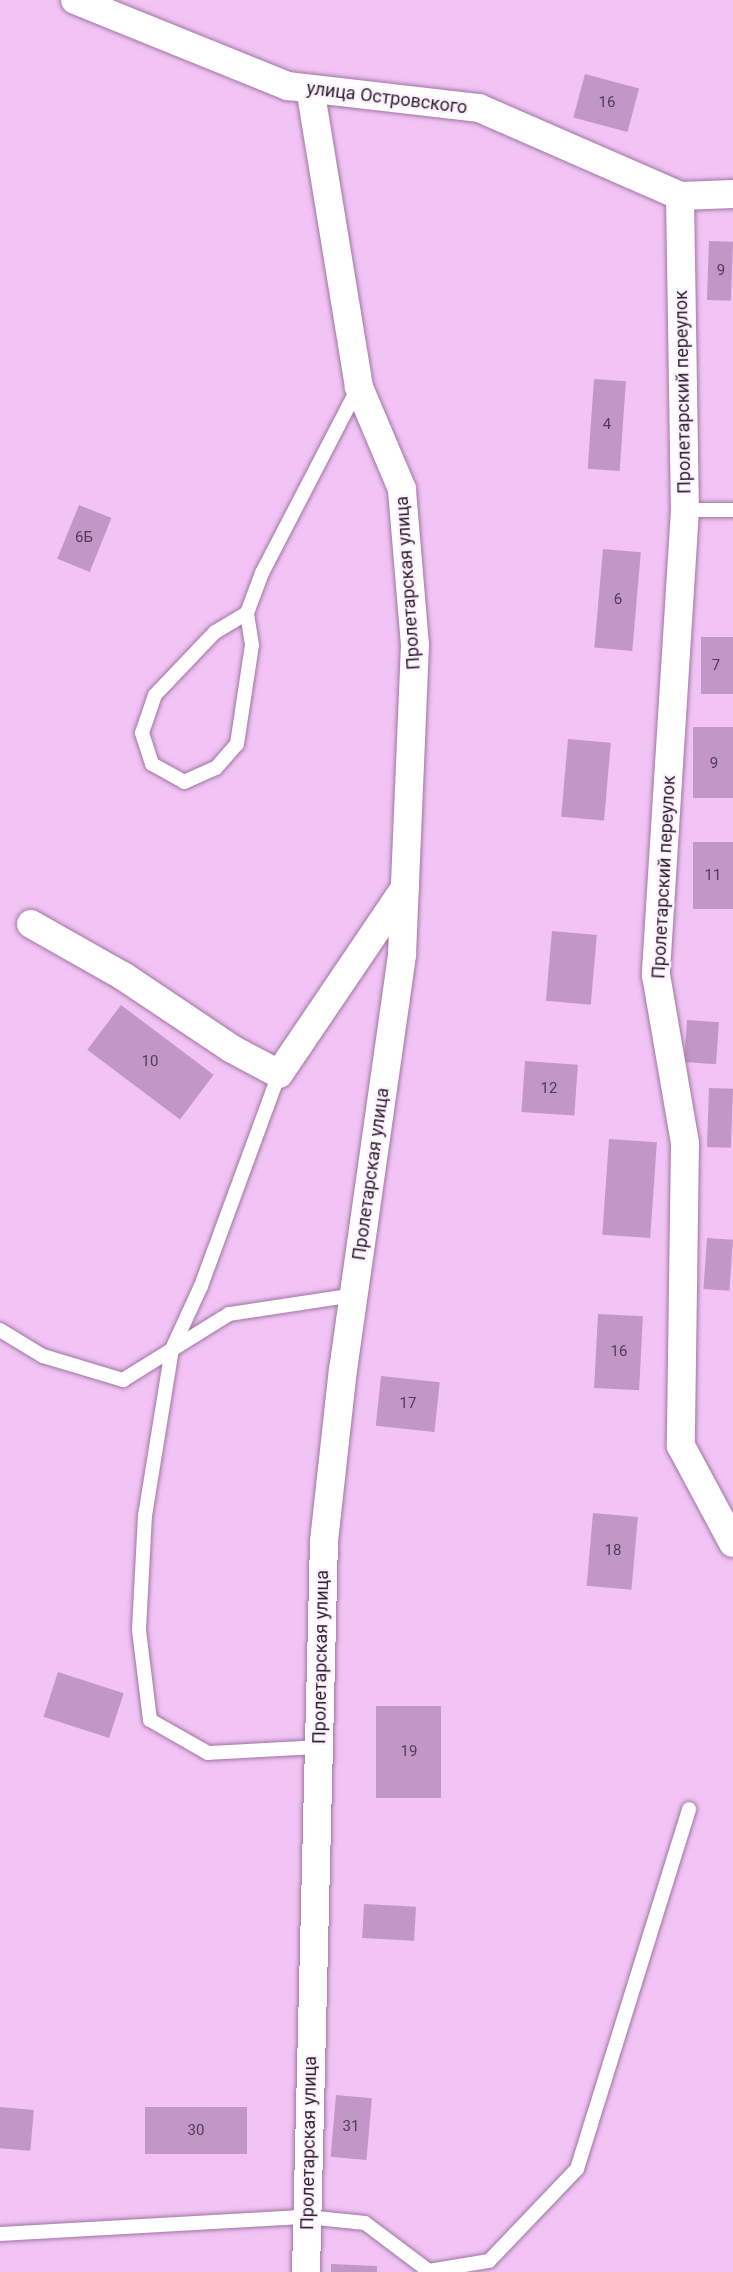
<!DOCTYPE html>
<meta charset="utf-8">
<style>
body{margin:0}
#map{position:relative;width:733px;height:2272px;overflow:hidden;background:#f1c4f5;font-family:Roboto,sans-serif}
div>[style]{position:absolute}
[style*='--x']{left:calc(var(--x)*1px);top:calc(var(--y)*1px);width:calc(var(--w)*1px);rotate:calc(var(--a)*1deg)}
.building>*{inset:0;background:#c296c6;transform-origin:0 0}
.roads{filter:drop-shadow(0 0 2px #9f75a3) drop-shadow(0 0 2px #9f75a3)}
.service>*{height:14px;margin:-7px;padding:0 7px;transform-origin:7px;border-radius:7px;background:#fff}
.minor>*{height:28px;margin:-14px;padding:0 14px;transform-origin:14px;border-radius:14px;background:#fff}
span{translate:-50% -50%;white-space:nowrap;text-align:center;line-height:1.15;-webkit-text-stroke:4.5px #fdf3fd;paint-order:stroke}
.number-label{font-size:15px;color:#523b55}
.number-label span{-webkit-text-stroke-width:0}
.street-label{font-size:18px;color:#2d1d2f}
</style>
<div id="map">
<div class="building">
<i style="left:585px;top:74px;width:56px;height:45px;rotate:15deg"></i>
<i style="left:709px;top:241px;width:24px;height:59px;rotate:2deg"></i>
<i style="left:594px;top:379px;width:32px;height:90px;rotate:4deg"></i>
<i style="left:79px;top:505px;width:35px;height:58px;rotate:22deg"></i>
<i style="left:603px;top:549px;width:38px;height:99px;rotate:5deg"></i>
<i style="left:701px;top:637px;width:32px;height:57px"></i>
<i style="left:733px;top:727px;width:71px;height:40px;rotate:90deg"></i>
<i style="left:568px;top:739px;width:43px;height:78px;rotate:5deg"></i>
<i style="left:733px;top:842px;width:67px;height:40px;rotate:90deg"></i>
<i style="left:552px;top:931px;width:45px;height:70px;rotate:5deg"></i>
<i style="left:121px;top:1005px;width:116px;height:56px;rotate:37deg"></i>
<i style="left:687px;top:1020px;width:32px;height:42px;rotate:4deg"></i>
<i style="left:525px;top:1061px;width:53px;height:51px;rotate:4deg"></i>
<i style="left:709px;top:1088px;width:24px;height:59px;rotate:2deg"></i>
<i style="left:609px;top:1139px;width:48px;height:96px;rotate:4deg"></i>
<i style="left:707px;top:1238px;width:26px;height:51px;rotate:4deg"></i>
<i style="left:598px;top:1314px;width:45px;height:74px;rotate:3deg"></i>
<i style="left:381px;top:1376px;width:59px;height:50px;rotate:6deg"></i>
<i style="left:593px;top:1513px;width:45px;height:73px;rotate:5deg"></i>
<i style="left:58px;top:1672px;width:69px;height:47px;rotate:18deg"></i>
<i style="left:376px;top:1706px;width:65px;height:92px"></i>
<i style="left:364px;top:1904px;width:52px;height:34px;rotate:3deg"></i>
<i style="left:336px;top:2095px;width:36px;height:62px;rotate:5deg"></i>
<i style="left:0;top:2107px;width:34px;height:41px;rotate:5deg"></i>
<i style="left:145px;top:2107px;width:102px;height:47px"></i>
<i style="clip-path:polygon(331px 2264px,377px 2266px,377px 2272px,331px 2272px)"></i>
</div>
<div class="roads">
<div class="service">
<i style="--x:685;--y:510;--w:48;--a:0"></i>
<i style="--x:247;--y:613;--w:37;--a:149"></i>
<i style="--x:215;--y:632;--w:87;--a:133.6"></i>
<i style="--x:155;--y:695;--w:40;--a:108.9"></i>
<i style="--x:142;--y:733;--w:33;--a:72"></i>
<i style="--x:152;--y:764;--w:37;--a:29"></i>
<i style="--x:184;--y:782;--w:35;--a:-24"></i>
<i style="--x:216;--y:768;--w:32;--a:-49"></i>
<i style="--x:237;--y:744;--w:100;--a:-81.4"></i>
<i style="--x:252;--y:645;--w:32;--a:-99"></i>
<i style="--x:247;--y:613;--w:43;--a:-69.4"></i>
<i style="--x:262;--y:573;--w:208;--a:-62.6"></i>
<i style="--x:279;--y:1074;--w:226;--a:110.2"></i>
<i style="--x:201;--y:1286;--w:69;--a:114.7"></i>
<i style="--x:172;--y:1349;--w:168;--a:99.2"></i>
<i style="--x:145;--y:1515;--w:115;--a:93"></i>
<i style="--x:139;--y:1630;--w:91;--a:83"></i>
<i style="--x:150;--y:1720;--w:67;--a:29.6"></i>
<i style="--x:208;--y:1753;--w:111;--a:-3.1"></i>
<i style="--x:0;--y:1330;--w:50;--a:31.2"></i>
<i style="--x:43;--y:1356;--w:84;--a:16.7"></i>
<i style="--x:123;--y:1380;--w:125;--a:-31.9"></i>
<i style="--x:229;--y:1314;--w:126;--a:-8.6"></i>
<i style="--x:0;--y:2234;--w:307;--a:-3.2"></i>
<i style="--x:307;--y:2217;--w:58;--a:5.9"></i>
<i style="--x:365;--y:2223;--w:80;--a:36.9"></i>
<i style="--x:429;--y:2271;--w:61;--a:-9.5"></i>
<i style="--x:489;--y:2261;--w:127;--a:-46.3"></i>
<i style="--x:577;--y:2169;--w:377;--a:-72.7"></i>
</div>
<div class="minor">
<i style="--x:75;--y:0;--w:230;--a:22"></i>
<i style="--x:288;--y:86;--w:192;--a:6.6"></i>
<i style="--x:479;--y:108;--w:219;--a:23.6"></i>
<i style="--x:680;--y:196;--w:53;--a:-2.2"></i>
<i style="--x:680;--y:196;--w:314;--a:89.1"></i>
<i style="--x:685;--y:510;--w:466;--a:93.6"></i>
<i style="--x:656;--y:975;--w:170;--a:80.2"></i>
<i style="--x:685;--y:1143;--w:303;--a:90.8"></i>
<i style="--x:681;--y:1446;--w:110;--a:61.8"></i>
<i style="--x:31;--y:924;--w:106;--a:29.5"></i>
<i style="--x:123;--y:976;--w:131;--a:33.8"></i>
<i style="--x:232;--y:1049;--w:53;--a:28"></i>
<i style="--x:279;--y:1074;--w:225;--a:-55.9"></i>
<i style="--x:306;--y:2272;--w:731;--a:-88.59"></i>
<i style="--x:324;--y:1541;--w:172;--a:-83.7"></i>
<i style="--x:343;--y:1370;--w:419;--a:-81.9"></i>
<i style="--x:402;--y:955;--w:310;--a:-87.6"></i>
<i style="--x:415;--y:645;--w:157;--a:-94.8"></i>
<i style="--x:402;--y:489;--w:111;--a:-112.9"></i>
<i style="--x:359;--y:387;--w:302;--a:-99.3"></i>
</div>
</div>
<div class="number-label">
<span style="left:607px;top:103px">16</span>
<span style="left:721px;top:271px">9</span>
<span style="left:607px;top:425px">4</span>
<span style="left:84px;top:538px">6Б</span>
<span style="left:618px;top:600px">6</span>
<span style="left:716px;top:666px">7</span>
<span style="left:714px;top:764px">9</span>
<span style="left:713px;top:876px">11</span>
<span style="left:150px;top:1062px">10</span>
<span style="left:549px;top:1089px">12</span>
<span style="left:619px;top:1352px">16</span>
<span style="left:408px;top:1404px">17</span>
<span style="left:613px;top:1551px">18</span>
<span style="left:409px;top:1752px">19</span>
<span style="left:351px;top:2127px">31</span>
<span style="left:196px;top:2131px">30</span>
</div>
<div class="street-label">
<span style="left:387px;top:98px;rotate:7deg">улица Островского</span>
<span style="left:683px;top:392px;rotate:-91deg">Пролетарский переулок</span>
<span style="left:408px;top:583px;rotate:-94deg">Пролетарская улица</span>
<span style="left:664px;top:877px;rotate:-87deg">Пролетарский переулок</span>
<span style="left:371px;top:1174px;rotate:-82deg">Пролетарская улица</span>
<span style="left:321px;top:1657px;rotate:-89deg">Пролетарская улица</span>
<span style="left:309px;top:2143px;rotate:-89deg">Пролетарская улица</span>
</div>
</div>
